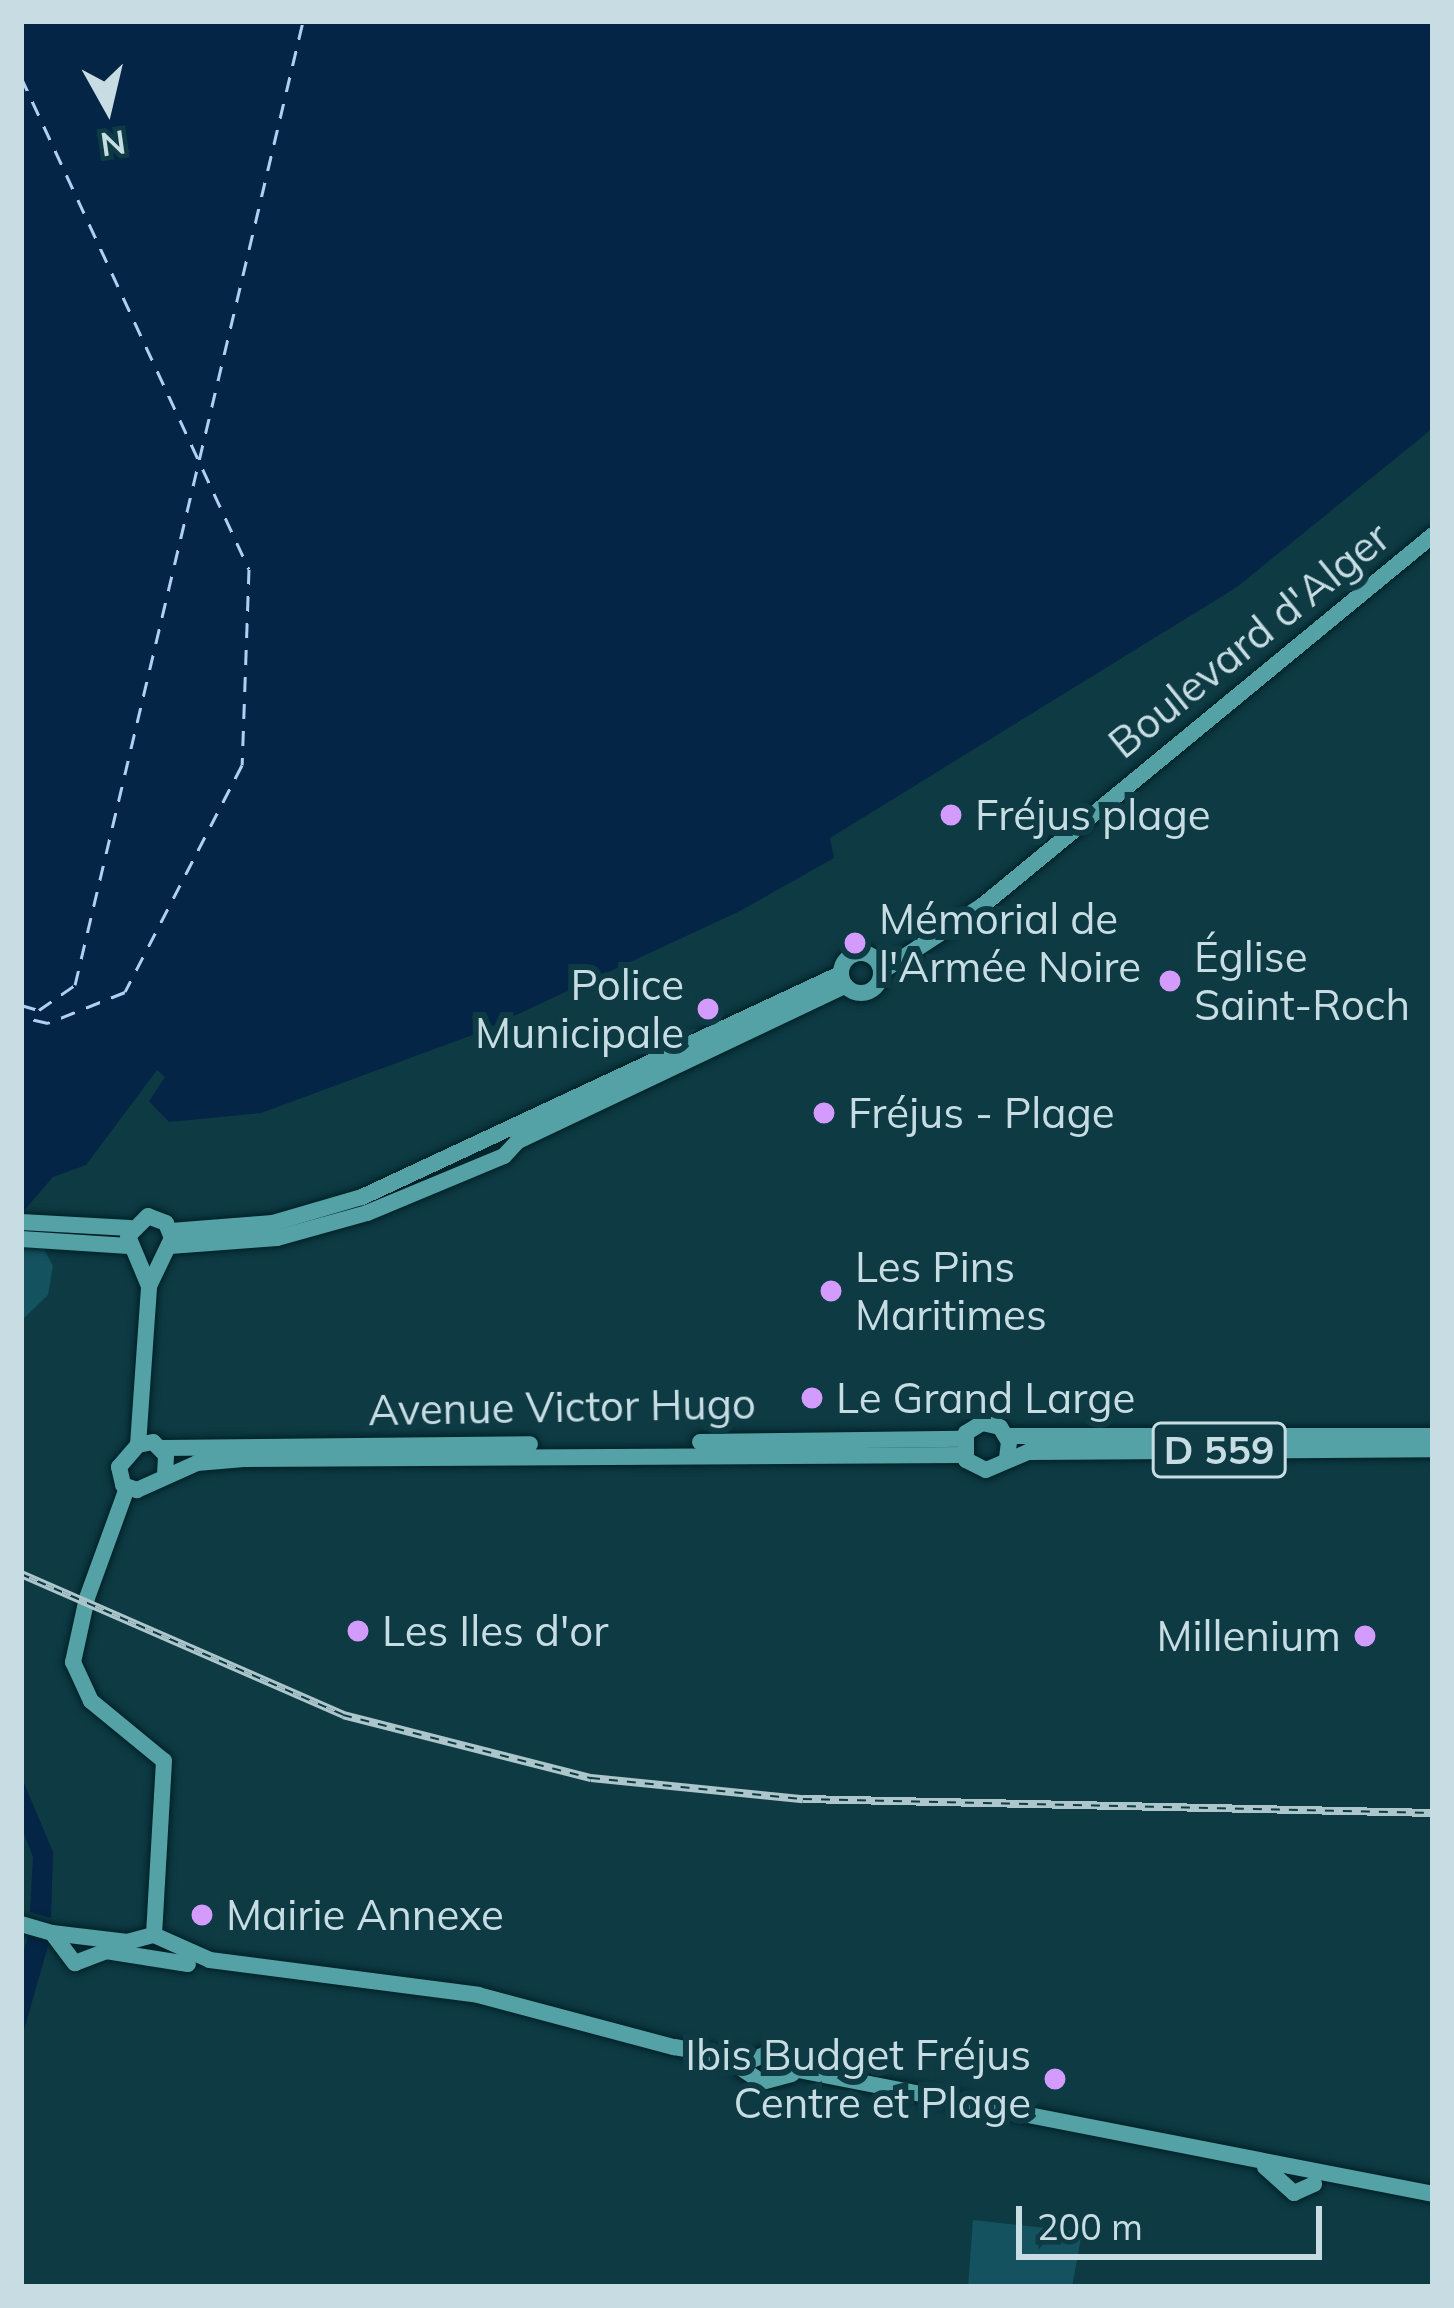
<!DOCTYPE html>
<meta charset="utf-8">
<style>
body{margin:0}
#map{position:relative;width:1454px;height:2308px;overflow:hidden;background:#0d3a43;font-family:Mulish,sans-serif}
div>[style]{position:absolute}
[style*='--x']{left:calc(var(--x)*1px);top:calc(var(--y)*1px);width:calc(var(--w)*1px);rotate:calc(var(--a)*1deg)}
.green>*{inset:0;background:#14525f}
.water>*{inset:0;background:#042546;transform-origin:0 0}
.ferry>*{height:3px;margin-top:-1.5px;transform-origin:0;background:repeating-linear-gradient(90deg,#b1cff3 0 15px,transparent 0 27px)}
.roads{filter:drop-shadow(0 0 3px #002027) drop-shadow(0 0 3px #002027)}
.major>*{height:16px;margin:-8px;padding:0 8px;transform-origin:8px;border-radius:8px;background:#55a2a6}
.major>.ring{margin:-8px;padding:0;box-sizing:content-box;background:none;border:16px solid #55a2a6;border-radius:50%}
.rail>*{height:8px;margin-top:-4px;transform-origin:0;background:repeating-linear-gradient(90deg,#0d3a43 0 9px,#acc6cc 0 18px);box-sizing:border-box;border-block:3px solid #acc6cc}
.dots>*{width:33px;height:33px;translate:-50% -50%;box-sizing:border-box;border:6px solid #0d3a43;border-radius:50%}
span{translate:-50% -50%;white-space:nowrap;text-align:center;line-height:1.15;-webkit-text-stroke:12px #0d3a43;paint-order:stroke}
.shield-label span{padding:3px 9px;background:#0d3a43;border:3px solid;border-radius:9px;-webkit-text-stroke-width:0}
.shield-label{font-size:39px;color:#c7dde3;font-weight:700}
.street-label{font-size:42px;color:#c7dde3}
.poi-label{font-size:42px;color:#c7dde3}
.left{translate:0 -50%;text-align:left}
.right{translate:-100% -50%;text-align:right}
.frame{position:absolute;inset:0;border:24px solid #c7dde3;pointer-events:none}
.north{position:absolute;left:48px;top:48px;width:120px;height:120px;-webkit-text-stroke:9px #0d3a43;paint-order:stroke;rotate:172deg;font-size:33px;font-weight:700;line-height:48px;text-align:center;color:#c7dde3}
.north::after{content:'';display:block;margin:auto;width:42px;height:54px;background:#c7dde3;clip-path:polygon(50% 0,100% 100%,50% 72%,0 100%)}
.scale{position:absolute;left:1016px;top:2206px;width:306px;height:54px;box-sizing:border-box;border:6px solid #c7dde3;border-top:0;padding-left:15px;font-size:36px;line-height:42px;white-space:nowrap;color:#c7dde3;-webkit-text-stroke:9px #0d3a43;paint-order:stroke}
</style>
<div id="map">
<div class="green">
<i style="clip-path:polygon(21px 1243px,41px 1244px,53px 1266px,48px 1295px,21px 1321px)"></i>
<i style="clip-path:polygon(973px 2220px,1082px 2232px,1072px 2287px,968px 2287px)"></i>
</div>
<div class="water">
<i style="clip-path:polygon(21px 21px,1433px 21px,1433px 428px,1237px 587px,830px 838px,834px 858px,740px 911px,475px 1034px,261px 1113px,169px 1122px,149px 1101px,165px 1077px,157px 1070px,86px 1165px,53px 1177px,21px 1214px)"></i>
<i style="clip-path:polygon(21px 1776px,53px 1852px,51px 1918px,30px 1912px,33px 1857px,21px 1826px)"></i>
<i style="left:28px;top:1936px;width:22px;height:351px;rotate:16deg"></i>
</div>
<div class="ferry">
<i style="--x:21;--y:77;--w:542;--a:65.14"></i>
<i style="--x:249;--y:569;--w:196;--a:92"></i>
<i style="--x:242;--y:765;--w:255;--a:117.3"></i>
<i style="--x:125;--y:992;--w:83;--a:158.1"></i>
<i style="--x:48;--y:1023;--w:28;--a:-167"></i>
<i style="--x:21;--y:1005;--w:19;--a:16"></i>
<i style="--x:39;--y:1010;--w:44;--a:-34.8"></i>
<i style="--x:75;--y:985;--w:991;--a:-76.69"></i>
</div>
<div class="roads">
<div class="major">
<i class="ring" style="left:841px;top:953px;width:24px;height:24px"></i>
<i style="--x:881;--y:972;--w:121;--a:-33.2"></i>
<i style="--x:982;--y:906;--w:584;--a:-39.44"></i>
<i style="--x:21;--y:1222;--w:109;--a:3.2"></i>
<i style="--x:171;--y:1231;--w:102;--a:-4.5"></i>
<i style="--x:273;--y:1223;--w:93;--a:-16.3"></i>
<i style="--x:362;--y:1197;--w:527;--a:-25.01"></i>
<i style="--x:21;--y:1239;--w:108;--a:3.7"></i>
<i style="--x:170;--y:1246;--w:107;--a:-4.3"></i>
<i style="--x:277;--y:1238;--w:93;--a:-15.5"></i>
<i style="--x:367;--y:1213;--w:148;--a:-22.6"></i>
<i style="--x:504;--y:1156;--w:21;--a:-47"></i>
<i style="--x:518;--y:1141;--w:362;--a:-25.4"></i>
<i style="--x:1008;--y:1436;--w:425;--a:0"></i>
<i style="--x:700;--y:1442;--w:263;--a:-0.7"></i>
<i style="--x:138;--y:1445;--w:159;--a:-86"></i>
<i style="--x:149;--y:1286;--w:53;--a:-64.4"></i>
<i style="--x:172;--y:1238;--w:16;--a:-112"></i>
<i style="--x:166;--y:1223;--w:19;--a:-159"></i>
<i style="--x:148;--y:1216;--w:28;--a:135"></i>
<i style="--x:128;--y:1236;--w:54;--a:67.2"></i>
<i style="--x:162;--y:1448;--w:368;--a:-0.6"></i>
<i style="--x:1007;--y:1458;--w:16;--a:-83"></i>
<i style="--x:1009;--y:1442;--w:17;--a:-121"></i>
<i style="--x:1000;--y:1427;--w:18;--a:-167"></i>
<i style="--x:982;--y:1423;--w:19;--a:148"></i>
<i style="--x:966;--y:1433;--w:27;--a:90"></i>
<i style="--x:966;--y:1460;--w:22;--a:27"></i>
<i style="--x:986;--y:1470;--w:46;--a:-23.2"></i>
<i style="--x:1028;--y:1452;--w:405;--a:-0.4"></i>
<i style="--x:165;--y:1475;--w:20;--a:-87"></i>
<i style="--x:166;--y:1455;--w:18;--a:-135"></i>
<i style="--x:153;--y:1442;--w:15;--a:169"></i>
<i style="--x:138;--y:1445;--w:29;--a:131"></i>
<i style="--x:119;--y:1467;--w:18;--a:77"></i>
<i style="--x:123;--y:1485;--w:15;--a:20"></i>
<i style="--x:137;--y:1490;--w:66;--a:-24.2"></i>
<i style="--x:197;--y:1463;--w:47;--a:-4.9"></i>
<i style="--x:244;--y:1459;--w:719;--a:-0.32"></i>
<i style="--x:127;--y:1488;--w:117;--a:110"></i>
<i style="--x:87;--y:1598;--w:66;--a:102.3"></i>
<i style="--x:73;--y:1662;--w:43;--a:65.2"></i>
<i style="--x:91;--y:1701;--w:94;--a:39.4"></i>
<i style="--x:164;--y:1761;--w:174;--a:93.3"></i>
<i style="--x:21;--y:1924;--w:32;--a:16"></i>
<i style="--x:52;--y:1933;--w:38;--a:53"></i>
<i style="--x:75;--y:1963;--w:33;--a:-21"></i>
<i style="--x:106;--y:1951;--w:83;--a:9"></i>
<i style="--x:52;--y:1933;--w:76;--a:6.8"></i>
<i style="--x:127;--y:1942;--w:28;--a:-15"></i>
<i style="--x:154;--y:1935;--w:61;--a:24.1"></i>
<i style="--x:210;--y:1960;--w:270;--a:7.4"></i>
<i style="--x:478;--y:1995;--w:203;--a:14.9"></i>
<i style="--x:674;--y:2047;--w:79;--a:9.5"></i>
<i style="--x:752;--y:2060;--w:15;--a:-23"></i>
<i style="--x:766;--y:2054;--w:31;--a:29"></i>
<i style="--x:793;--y:2069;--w:652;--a:11.05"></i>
<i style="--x:732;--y:2062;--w:36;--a:34"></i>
<i style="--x:762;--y:2082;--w:31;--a:-15"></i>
<i style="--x:1265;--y:2167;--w:39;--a:42"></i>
<i style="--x:1294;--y:2193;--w:22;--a:-24"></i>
</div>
</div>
<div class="rail">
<i style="--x:21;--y:1574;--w:352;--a:23.6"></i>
<i style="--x:343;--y:1715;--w:256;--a:14.3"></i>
<i style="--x:591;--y:1778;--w:213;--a:5.7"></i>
<i style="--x:803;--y:1799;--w:630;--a:1.27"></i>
</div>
<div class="dots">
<i style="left:951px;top:815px;background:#d39cfc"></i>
<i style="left:855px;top:943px;background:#d39cfc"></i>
<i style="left:1170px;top:981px;background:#d39cfc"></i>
<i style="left:708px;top:1009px;background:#d39cfc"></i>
<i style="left:824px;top:1113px;background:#d39cfc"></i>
<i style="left:831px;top:1291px;background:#d39cfc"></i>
<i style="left:812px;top:1398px;background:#d39cfc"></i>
<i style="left:358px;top:1631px;background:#d39cfc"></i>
<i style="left:1365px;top:1636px;background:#d39cfc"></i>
<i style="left:202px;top:1915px;background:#d39cfc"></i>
<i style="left:1055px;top:2079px;background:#d39cfc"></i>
</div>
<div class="shield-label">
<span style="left:1219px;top:1450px">D 559</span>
</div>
<div class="street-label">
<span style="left:1249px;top:640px;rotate:-39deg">Boulevard d'Alger</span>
<span style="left:562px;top:1407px;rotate:-1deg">Avenue Victor Hugo</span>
</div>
<div class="poi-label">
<span class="left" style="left:975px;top:815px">Fréjus plage</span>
<span class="left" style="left:879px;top:943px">Mémorial de<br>l'Armée Noire</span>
<span class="left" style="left:1194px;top:981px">Église<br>Saint-Roch</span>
<span class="right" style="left:684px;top:1009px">Police<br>Municipale</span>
<span class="left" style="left:848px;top:1113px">Fréjus - Plage</span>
<span class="left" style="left:855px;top:1291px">Les Pins<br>Maritimes</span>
<span class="left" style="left:836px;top:1398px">Le Grand Large</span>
<span class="left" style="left:382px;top:1631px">Les Iles d'or</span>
<span class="right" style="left:1341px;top:1636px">Millenium</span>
<span class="left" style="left:226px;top:1915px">Mairie Annexe</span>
<span class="right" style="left:1031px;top:2079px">Ibis Budget Fréjus<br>Centre et Plage</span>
</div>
<div class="frame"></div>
<div class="north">N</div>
<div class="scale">200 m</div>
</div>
